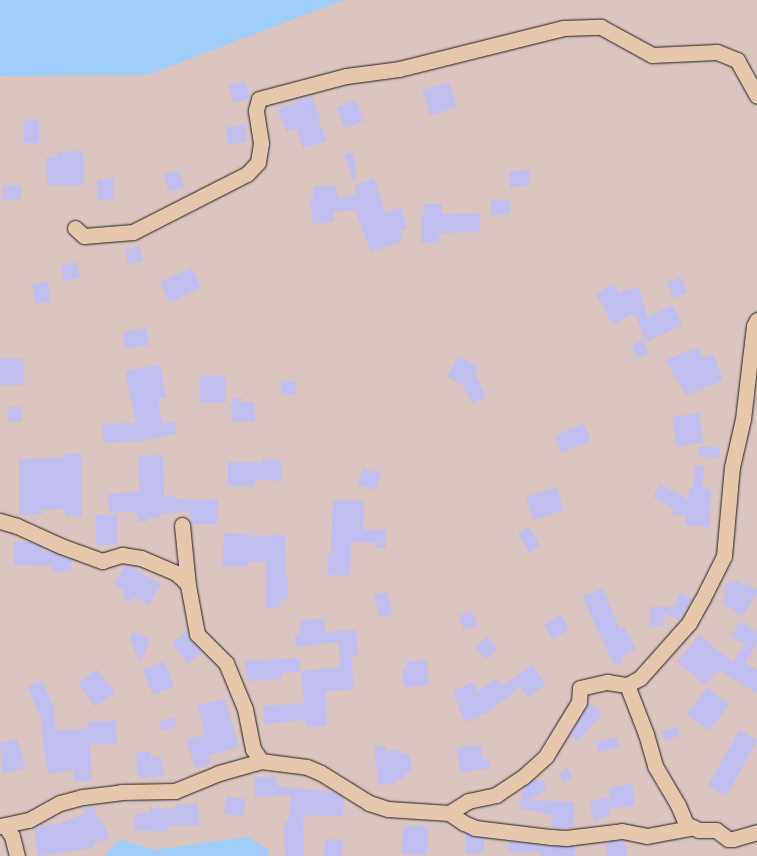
<!DOCTYPE html>
<style>
body{margin:0}
#map{position:relative;width:757px;height:856px;overflow:hidden;background:#dac5c0;font-family:"Balsamiq Sans",sans-serif}
div>[style]{position:absolute}
[style*='--x']{left:calc(var(--x)*1px);top:calc(var(--y)*1px);width:calc(var(--w)*1px);rotate:calc(var(--a)*1deg)}
.water>*{inset:0;background:#9fcefb}
.building>*{inset:0;background:#c1bef0;transform-origin:0 0}
.roads{filter:drop-shadow(0 0 1px #1c1c1c) drop-shadow(0 0 1px #1c1c1c)}
.minor>*{height:15px;margin:-7.5px;padding:0 7.5px;transform-origin:7.5px;border-radius:7.5px;background:#e5c8ac}
span{translate:-50% -50%;white-space:nowrap;text-align:center;line-height:1.15;-webkit-text-stroke:4px #e5c8ac;paint-order:stroke}
</style>
<div id="map">
<div class="water">
<i style="clip-path:polygon(0 0,344px 0,147px 75px,0 76px)"></i>
<i style="clip-path:polygon(248px 837px,267px 849px,269px 856px,105px 856px,120px 839px,154px 850px)"></i>
</div>
<div class="building">
<i style="left:245px;top:81px;width:18px;height:17px;rotate:74deg"></i>
<i style="left:449px;top:82px;width:26px;height:28px;rotate:72deg"></i>
<i style="clip-path:polygon(311px 96px,320px 117px,318px 118px,326px 141px,303px 148px,297px 128px,287px 132px,277px 110px)"></i>
<i style="left:356px;top:100px;width:22px;height:21px;rotate:68deg"></i>
<i style="left:24px;top:120px;width:15px;height:23px"></i>
<i style="left:245px;top:125px;width:17px;height:19px;rotate:83deg"></i>
<i style="clip-path:polygon(83px 151px,84px 185px,47px 185px,46px 157px,57px 157px,57px 152px)"></i>
<i style="clip-path:polygon(354px 153px,356px 180px,353px 181px,344px 154px)"></i>
<i style="left:179px;top:170px;width:18px;height:16px;rotate:74deg"></i>
<i style="left:529px;top:170px;width:16px;height:20px;rotate:86deg"></i>
<i style="clip-path:polygon(374px 178px,385px 212px,401px 208px,407px 229px,400px 231px,403px 241px,371px 252px,355px 210px,333px 212px,334px 222px,313px 224px,310px 199px,314px 198px,313px 187px,336px 185px,338px 199px,357px 194px,354px 185px)"></i>
<i style="left:113px;top:179px;width:20px;height:16px;rotate:87deg"></i>
<i style="left:3px;top:185px;width:18px;height:14px;rotate:3deg"></i>
<i style="left:491px;top:200px;width:19px;height:15px"></i>
<i style="clip-path:polygon(424px 204px,442px 204px,442px 214px,480px 213px,480px 232px,439px 233px,439px 243px,421px 243px,421px 216px,424px 216px)"></i>
<i style="left:139px;top:246px;width:15px;height:15px;rotate:74deg"></i>
<i style="left:76px;top:262px;width:16px;height:16px;rotate:75deg"></i>
<i style="left:192px;top:268px;width:22px;height:35px;rotate:66deg"></i>
<i style="left:681px;top:277px;width:17px;height:15px;rotate:69deg"></i>
<i style="left:48px;top:282px;width:20px;height:16px;rotate:81deg"></i>
<i style="clip-path:polygon(614px 284px,619px 293px,639px 287px,647px 317px,673px 305px,682px 325px,646px 342px,634px 313px,613px 325px,596px 294px)"></i>
<i style="left:146px;top:328px;width:17px;height:24px;rotate:80deg"></i>
<i style="left:643px;top:340px;width:14px;height:13px;rotate:65deg"></i>
<i style="clip-path:polygon(698px 347px,702px 358px,713px 354px,723px 380px,686px 395px,665px 360px)"></i>
<i style="clip-path:polygon(458px 356px,479px 367px,475px 374px,486px 397px,472px 404px,463px 385px,447px 377px)"></i>
<i style="left:0;top:359px;width:24px;height:26px"></i>
<i style="clip-path:polygon(160px 365px,166px 397px,158px 398px,162px 423px,175px 422px,176px 434px,135px 442px,103px 443px,102px 424px,136px 423px,125px 371px)"></i>
<i style="left:200px;top:376px;width:26px;height:27px"></i>
<i style="left:296px;top:381px;width:14px;height:15px;rotate:90deg"></i>
<i style="clip-path:polygon(242px 397px,242px 402px,254px 402px,255px 421px,232px 422px,232px 398px)"></i>
<i style="left:8px;top:407px;width:14px;height:15px"></i>
<i style="left:699px;top:413px;width:30px;height:27px;rotate:82deg"></i>
<i style="left:584px;top:424px;width:18px;height:32px;rotate:68deg"></i>
<i style="left:699px;top:446px;width:21px;height:10px;rotate:5deg"></i>
<i style="clip-path:polygon(81px 453px,82px 517px,65px 516px,66px 509px,42px 510px,42px 515px,19px 515px,19px 459px,64px 458px,64px 454px)"></i>
<i style="clip-path:polygon(163px 455px,164px 496px,175px 495px,175px 499px,218px 500px,217px 524px,191px 524px,189px 511px,161px 514px,160px 518px,147px 518px,147px 522px,138px 522px,138px 516px,135px 516px,135px 511px,109px 513px,108px 494px,139px 492px,138px 456px)"></i>
<i style="clip-path:polygon(262px 459px,281px 460px,281px 481px,255px 480px,254px 487px,228px 486px,228px 462px,262px 463px)"></i>
<i style="clip-path:polygon(695px 465px,704px 466px,702px 489px,711px 489px,709px 527px,685px 525px,686px 516px,672px 515px,673px 508px,653px 497px,660px 484px,688px 500px,689px 488px,693px 488px)"></i>
<i style="left:363px;top:468px;width:19px;height:17px;rotate:18deg"></i>
<i style="left:556px;top:487px;width:24px;height:32px;rotate:71deg"></i>
<i style="clip-path:polygon(333px 500px,364px 501px,363px 530px,386px 530px,386px 548px,376px 548px,376px 543px,351px 542px,350px 576px,328px 575px,328px 553px,331px 553px)"></i>
<i style="left:96px;top:515px;width:21px;height:30px"></i>
<i style="left:529px;top:527px;width:22px;height:13px;rotate:60deg"></i>
<i style="clip-path:polygon(224px 533px,249px 534px,249px 536px,285px 535px,286px 578px,288px 578px,288px 601px,280px 600px,280px 608px,265px 608px,266px 562px,248px 562px,248px 567px,222px 566px)"></i>
<i style="clip-path:polygon(14px 542px,30px 542px,42px 547px,41px 552px,51px 552px,71px 560px,71px 571px,53px 572px,53px 566px,14px 565px)"></i>
<i style="clip-path:polygon(126px 565px,161px 584px,149px 605px,134px 597px,131px 602px,122px 597px,125px 591px,114px 585px)"></i>
<i style="clip-path:polygon(730px 580px,734px 583px,736px 580px,746px 586px,748px 584px,757px 590px,757px 594px,742px 616px,722px 603px,725px 598px,723px 596px,726px 592px,723px 591px)"></i>
<i style="clip-path:polygon(602px 588px,620px 629px,624px 627px,636px 649px,621px 657px,623px 661px,614px 665px,582px 597px)"></i>
<i style="left:387px;top:592px;width:23px;height:13px;rotate:77deg"></i>
<i style="clip-path:polygon(680px 593px,692px 599px,679px 620px,664px 613px,664px 626px,649px 627px,649px 607px,674px 607px)"></i>
<i style="left:472px;top:611px;width:15px;height:14px;rotate:70deg"></i>
<i style="left:561px;top:615px;width:17px;height:19px;rotate:62deg"></i>
<i style="clip-path:polygon(324px 618px,325px 632px,356px 630px,358px 656px,352px 656px,353px 690px,325px 691px,327px 726px,306px 727px,306px 720px,264px 724px,263px 706px,304px 703px,301px 671px,340px 667px,339px 642px,296px 647px,295px 634px,300px 634px,299px 621px)"></i>
<i style="clip-path:polygon(740px 622px,757px 632px,757px 643px,745px 663px,757px 670px,757px 693px,720px 671px,718px 674px,716px 672px,705px 685px,677px 662px,699px 635px,733px 662px,744px 644px,731px 636px)"></i>
<i style="clip-path:polygon(187px 631px,190px 640px,202px 652px,188px 664px,172px 643px)"></i>
<i style="clip-path:polygon(133px 632px,150px 639px,140px 663px,130px 640px)"></i>
<i style="left:487px;top:637px;width:16px;height:16px;rotate:50deg"></i>
<i style="clip-path:polygon(299px 658px,300px 672px,282px 673px,282px 679px,247px 681px,245px 661px)"></i>
<i style="clip-path:polygon(427px 660px,429px 685px,404px 687px,402px 670px,407px 669px,406px 662px)"></i>
<i style="left:164px;top:661px;width:27px;height:23px;rotate:68deg"></i>
<i style="clip-path:polygon(532px 665px,546px 685px,527px 697px,520px 687px,487px 713px,465px 722px,452px 691px,474px 682px,478px 692px,496px 679px,502px 686px)"></i>
<i style="clip-path:polygon(97px 669px,110px 687px,113px 687px,114px 694px,95px 707px,78px 683px)"></i>
<i style="clip-path:polygon(42px 681px,55px 709px,53px 710px,56px 731px,89px 728px,88px 722px,115px 721px,117px 744px,90px 745px,92px 781px,74px 781px,74px 770px,48px 774px,41px 726px,44px 725px,27px 687px)"></i>
<i style="left:707px;top:688px;width:28px;height:33px;rotate:38deg"></i>
<i style="clip-path:polygon(225px 699px,239px 747px,208px 756px,211px 764px,195px 768px,186px 740px,206px 734px,197px 706px)"></i>
<i style="clip-path:polygon(590px 703px,602px 715px,578px 741px,570px 735px)"></i>
<i style="left:174px;top:717px;width:10px;height:16px;rotate:73deg"></i>
<i style="left:677px;top:727px;width:9px;height:16px;rotate:72deg"></i>
<i style="left:739px;top:730px;width:21px;height:64px;rotate:29deg"></i>
<i style="left:616px;top:737px;width:10px;height:21px;rotate:73deg"></i>
<i style="clip-path:polygon(17px 739px,25px 768px,2px 774px,0 743px)"></i>
<i style="clip-path:polygon(481px 745px,483px 760px,490px 760px,490px 768px,460px 773px,457px 748px)"></i>
<i style="clip-path:polygon(386px 746px,386px 751px,401px 750px,402px 755px,410px 754px,412px 772px,405px 773px,406px 778px,395px 780px,396px 783px,379px 785px,374px 747px)"></i>
<i style="clip-path:polygon(150px 751px,151px 758px,161px 756px,164px 776px,139px 779px,135px 753px)"></i>
<i style="left:568px;top:768px;width:11px;height:11px;rotate:63deg"></i>
<i style="clip-path:polygon(254px 777px,276px 777px,277px 786px,334px 792px,344px 798px,342px 817px,303px 815px,304px 856px,285px 856px,284px 822px,288px 822px,291px 795px,255px 797px)"></i>
<i style="clip-path:polygon(534px 779px,546px 782px,544px 792px,527px 800px,574px 802px,573px 828px,551px 828px,552px 815px,519px 808px,524px 788px)"></i>
<i style="clip-path:polygon(632px 784px,635px 805px,608px 809px,610px 815px,594px 821px,589px 803px,610px 796px,609px 788px)"></i>
<i style="left:227px;top:796px;width:19px;height:18px;rotate:9deg"></i>
<i style="clip-path:polygon(198px 804px,199px 825px,169px 826px,168px 832px,134px 830px,135px 813px,149px 813px,149px 808px,175px 809px,175px 805px)"></i>
<i style="clip-path:polygon(93px 805px,99px 821px,102px 820px,109px 838px,92px 844px,94px 848px,38px 856px,34px 828px,64px 822px,85px 814px,83px 808px)"></i>
<i style="left:403px;top:826px;width:25px;height:28px;rotate:2deg"></i>
<i style="clip-path:polygon(466px 834px,484px 838px,484px 853px,466px 854px)"></i>
<i style="left:325px;top:839px;width:18px;height:17px;rotate:3deg"></i>
<i style="clip-path:polygon(508px 841px,550px 846px,575px 846px,575px 856px,541px 856px,541px 852px,509px 853px)"></i>
<i style="clip-path:polygon(625px 841px,627px 856px,607px 856px,605px 843px)"></i>
</div>
<div class="roads">
<div class="minor">
<i style="--x:75;--y:228;--w:12;--a:42"></i>
<i style="--x:84;--y:236;--w:49;--a:-4.7"></i>
<i style="--x:133;--y:232;--w:128;--a:-27"></i>
<i style="--x:247;--y:174;--w:16;--a:-47"></i>
<i style="--x:258;--y:162;--w:19;--a:-81"></i>
<i style="--x:261;--y:143;--w:33;--a:-99"></i>
<i style="--x:256;--y:110;--w:11;--a:-75"></i>
<i style="--x:259;--y:99;--w:90;--a:-14.8"></i>
<i style="--x:346;--y:76;--w:53;--a:-7.5"></i>
<i style="--x:399;--y:69;--w:169;--a:-14"></i>
<i style="--x:563;--y:28;--w:38;--a:-2"></i>
<i style="--x:601;--y:27;--w:58;--a:28.8"></i>
<i style="--x:652;--y:55;--w:65;--a:-2.6"></i>
<i style="--x:717;--y:52;--w:22;--a:22"></i>
<i style="--x:737;--y:60;--w:41;--a:60.9"></i>
<i style="--x:0;--y:521;--w:18;--a:16"></i>
<i style="--x:17;--y:526;--w:48;--a:24.4"></i>
<i style="--x:61;--y:546;--w:44;--a:20.1"></i>
<i style="--x:102;--y:561;--w:21;--a:-17"></i>
<i style="--x:122;--y:555;--w:19;--a:9"></i>
<i style="--x:141;--y:558;--w:38;--a:23"></i>
<i style="--x:176;--y:573;--w:11;--a:41"></i>
<i style="--x:184;--y:580;--w:6;--a:51"></i>
<i style="--x:188;--y:585;--w:50;--a:79.6"></i>
<i style="--x:197;--y:634;--w:41;--a:45"></i>
<i style="--x:226;--y:663;--w:50;--a:67.6"></i>
<i style="--x:245;--y:709;--w:41;--a:78.7"></i>
<i style="--x:253;--y:749;--w:14;--a:56"></i>
<i style="--x:182;--y:525;--w:60;--a:84.3"></i>
<i style="--x:627;--y:685;--w:53;--a:68.8"></i>
<i style="--x:646;--y:734;--w:33;--a:74"></i>
<i style="--x:655;--y:766;--w:45;--a:59.5"></i>
<i style="--x:678;--y:805;--w:21;--a:67"></i>
<i style="--x:686;--y:824;--w:14;--a:25"></i>
<i style="--x:699;--y:830;--w:17;--a:0"></i>
<i style="--x:716;--y:830;--w:15;--a:37"></i>
<i style="--x:728;--y:839;--w:5;--a:0"></i>
<i style="--x:733;--y:839;--w:25;--a:-16"></i>
<i style="--x:449;--y:813;--w:18;--a:34"></i>
<i style="--x:464;--y:823;--w:12;--a:24"></i>
<i style="--x:475;--y:828;--w:77;--a:6.8"></i>
<i style="--x:551;--y:837;--w:15;--a:4"></i>
<i style="--x:566;--y:838;--w:56;--a:-7.1"></i>
<i style="--x:622;--y:831;--w:25;--a:11"></i>
<i style="--x:647;--y:836;--w:44;--a:-10.5"></i>
<i style="--x:0;--y:826;--w:30;--a:-12"></i>
<i style="--x:29;--y:820;--w:35;--a:-29"></i>
<i style="--x:60;--y:803;--w:24;--a:-15"></i>
<i style="--x:83;--y:797;--w:38;--a:-7"></i>
<i style="--x:121;--y:792;--w:54;--a:-1.1"></i>
<i style="--x:175;--y:791;--w:48;--a:-22.2"></i>
<i style="--x:219;--y:773;--w:44;--a:-15.9"></i>
<i style="--x:261;--y:761;--w:46;--a:7.4"></i>
<i style="--x:307;--y:767;--w:15;--a:23"></i>
<i style="--x:321;--y:773;--w:57;--a:32"></i>
<i style="--x:369;--y:803;--w:20;--a:18"></i>
<i style="--x:388;--y:809;--w:61;--a:3.8"></i>
<i style="--x:449;--y:813;--w:22;--a:-32"></i>
<i style="--x:468;--y:801;--w:29;--a:-12"></i>
<i style="--x:496;--y:795;--w:32;--a:-34"></i>
<i style="--x:523;--y:777;--w:31;--a:-42"></i>
<i style="--x:546;--y:756;--w:63;--a:-58.6"></i>
<i style="--x:579;--y:702;--w:14;--a:-86"></i>
<i style="--x:580;--y:688;--w:28;--a:-13"></i>
<i style="--x:607;--y:682;--w:20;--a:9"></i>
<i style="--x:627;--y:685;--w:15;--a:-28"></i>
<i style="--x:640;--y:678;--w:74;--a:-48.3"></i>
<i style="--x:689;--y:623;--w:26;--a:-61"></i>
<i style="--x:702;--y:600;--w:49;--a:-63.4"></i>
<i style="--x:724;--y:556;--w:89;--a:-84.9"></i>
<i style="--x:732;--y:467;--w:49;--a:-77.1"></i>
<i style="--x:743;--y:419;--w:94;--a:-83.3"></i>
<i style="--x:754;--y:326;--w:7;--a:-63"></i>
<i style="--x:5;--y:826;--w:12;--a:55"></i>
<i style="--x:12;--y:836;--w:21;--a:76"></i>
</div>
</div>
</div>
